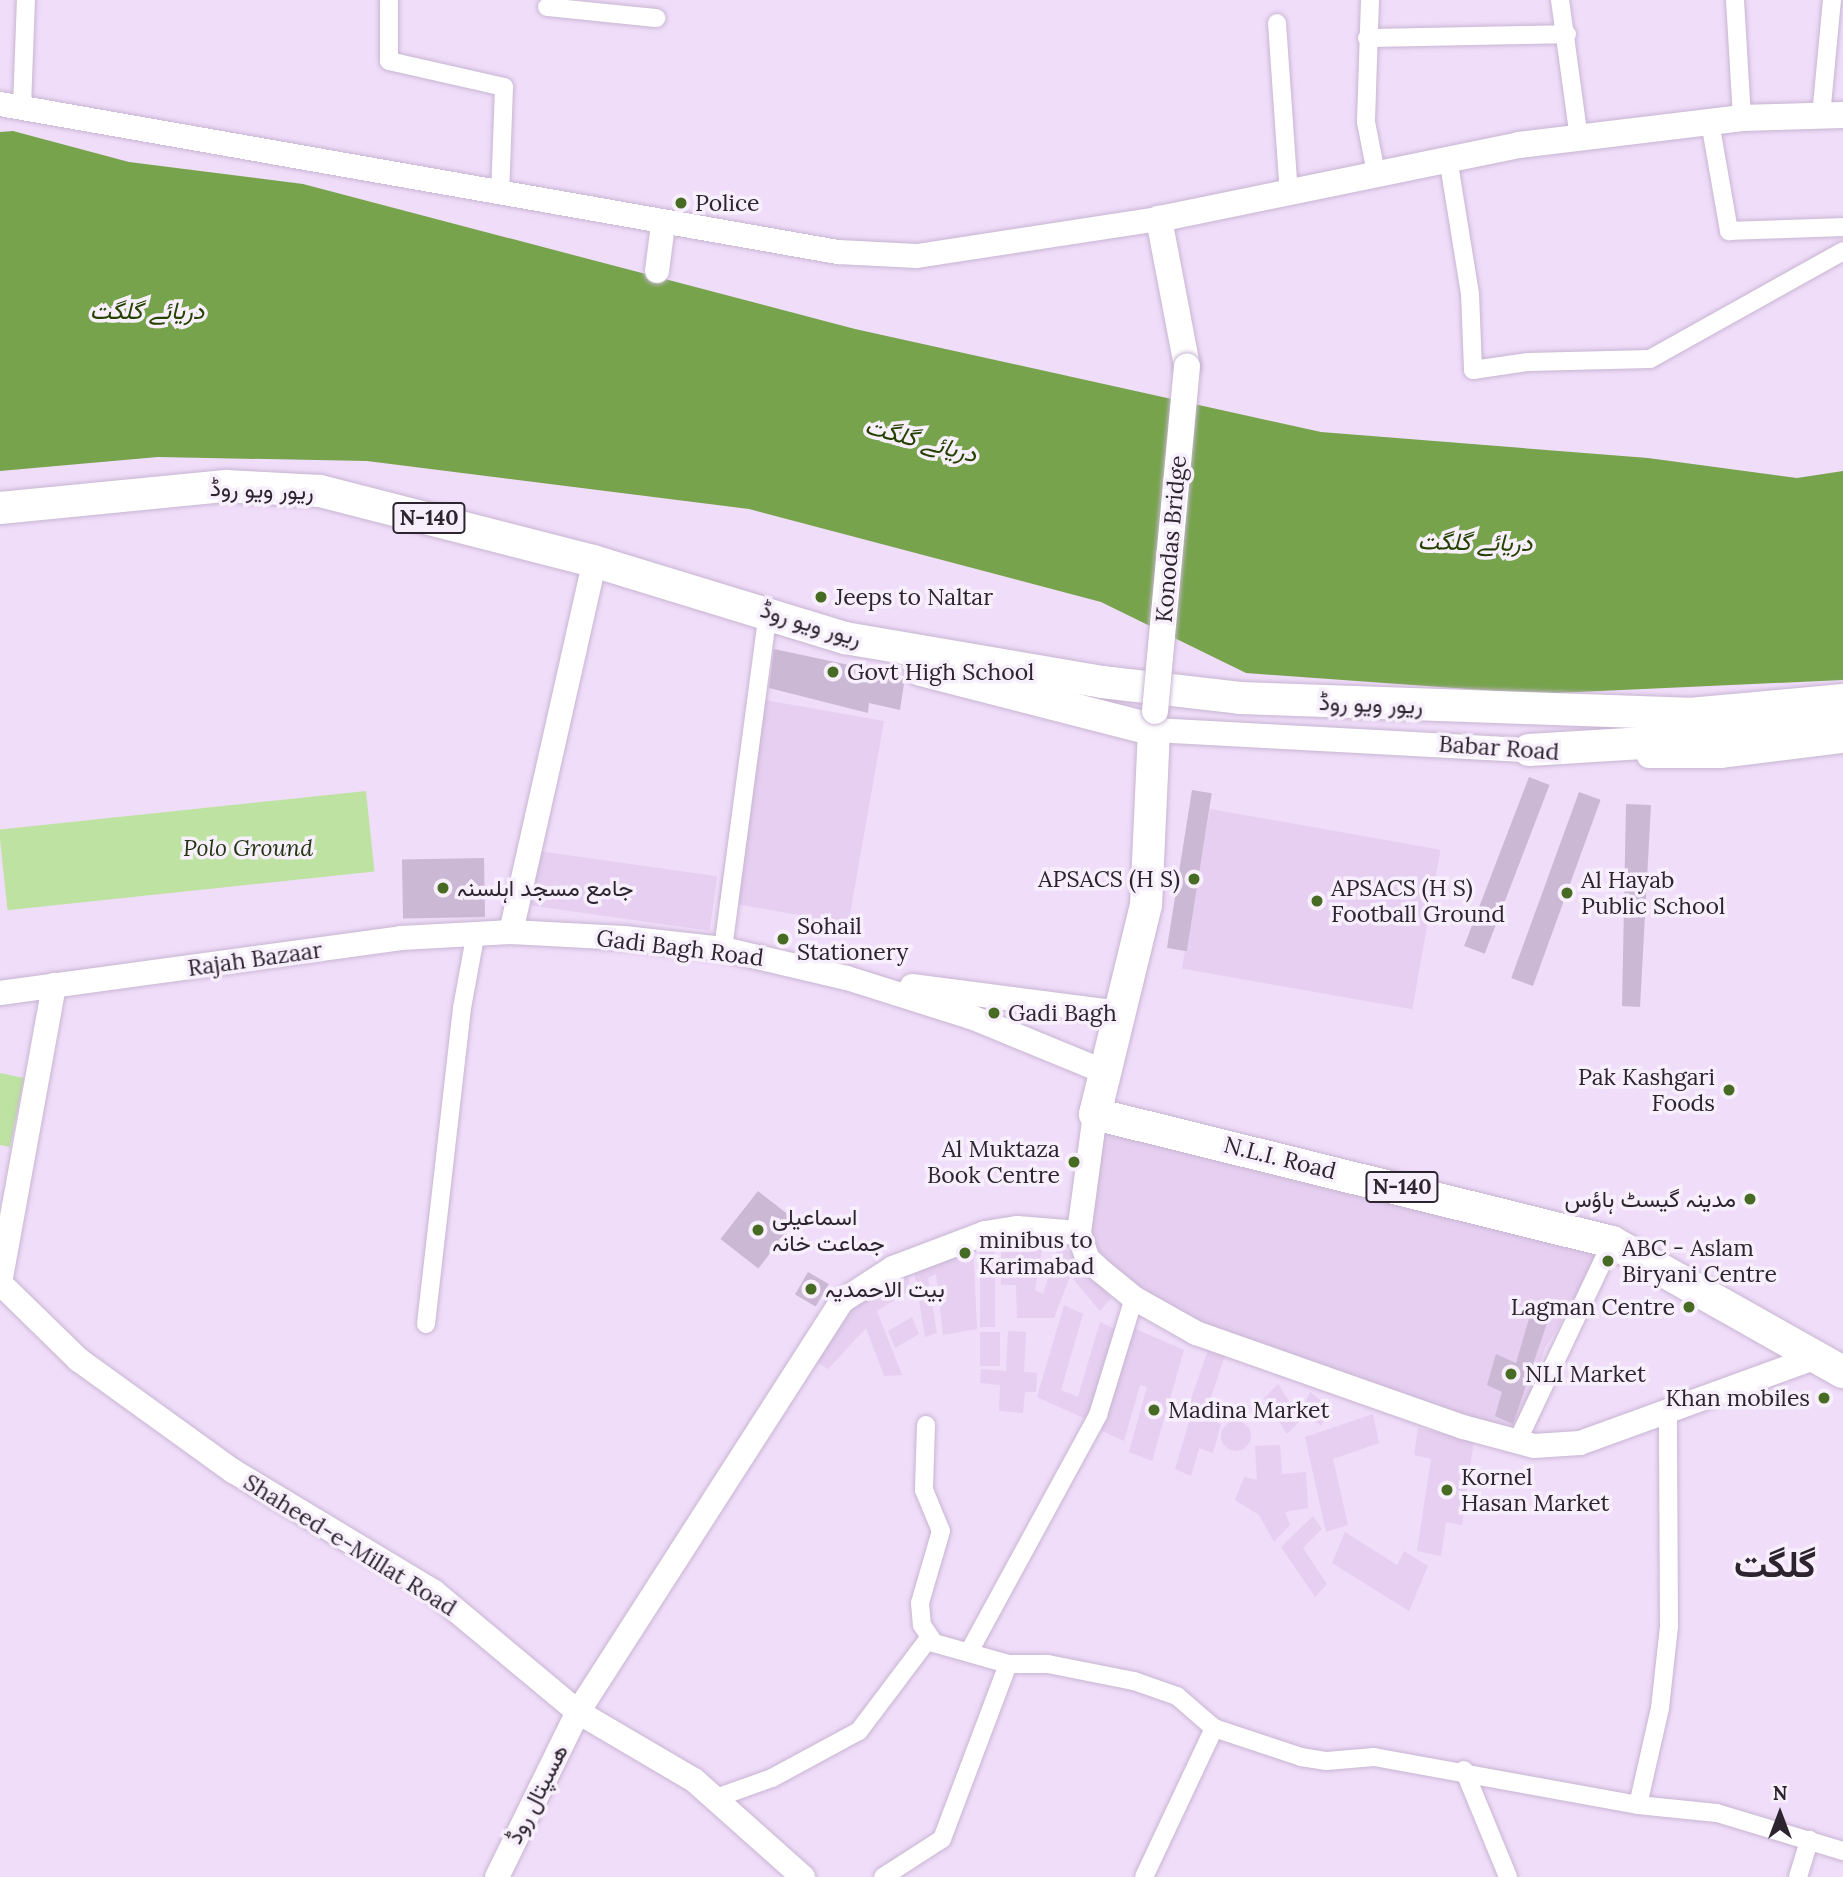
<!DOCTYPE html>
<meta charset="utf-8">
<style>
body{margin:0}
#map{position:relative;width:1843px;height:1877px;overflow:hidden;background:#f0ddfa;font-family:Lora,Vazirmatn,serif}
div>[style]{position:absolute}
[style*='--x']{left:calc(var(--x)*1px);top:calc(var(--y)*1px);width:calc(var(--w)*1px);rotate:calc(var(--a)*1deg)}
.built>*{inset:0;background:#e6cff1;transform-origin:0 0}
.round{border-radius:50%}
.green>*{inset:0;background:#bee2a1;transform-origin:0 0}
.water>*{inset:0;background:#77a34d}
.building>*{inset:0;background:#cbb8d4;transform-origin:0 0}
.roads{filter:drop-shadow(0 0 2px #c7b5d1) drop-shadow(0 0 2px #c7b5d1)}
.street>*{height:18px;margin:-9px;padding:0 9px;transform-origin:9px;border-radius:9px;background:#fff}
.secondary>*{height:24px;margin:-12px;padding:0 12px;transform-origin:12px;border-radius:12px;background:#fff}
.primary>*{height:26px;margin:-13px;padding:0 13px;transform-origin:13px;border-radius:13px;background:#fff}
.highway>*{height:32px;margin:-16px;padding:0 16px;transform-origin:16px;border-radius:16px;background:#fff}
.bridges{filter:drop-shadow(0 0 2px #c7b5d1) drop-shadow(0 0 2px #c7b5d1)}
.primary-bridge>*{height:26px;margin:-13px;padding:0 13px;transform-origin:13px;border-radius:13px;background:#fff}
.dots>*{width:19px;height:19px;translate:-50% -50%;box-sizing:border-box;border:4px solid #f7effb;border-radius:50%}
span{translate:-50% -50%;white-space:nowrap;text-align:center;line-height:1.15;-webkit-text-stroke:7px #f7effb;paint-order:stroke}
.shield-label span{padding:2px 5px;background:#f7effb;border:2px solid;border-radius:5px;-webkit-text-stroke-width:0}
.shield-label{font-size:21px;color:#2c2530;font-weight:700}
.poi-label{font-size:23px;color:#2c2530}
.left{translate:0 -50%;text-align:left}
.right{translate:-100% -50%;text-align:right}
.street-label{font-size:23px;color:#2c2530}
.park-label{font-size:23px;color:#243612;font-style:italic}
.water-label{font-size:24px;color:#254100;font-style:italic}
.town-label{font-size:37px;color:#2c2530;font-weight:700}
.north{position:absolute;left:1745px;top:1779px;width:70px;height:70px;-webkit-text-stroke:5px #f7effb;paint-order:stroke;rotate:0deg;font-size:19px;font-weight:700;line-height:28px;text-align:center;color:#2c2530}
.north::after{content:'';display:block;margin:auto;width:24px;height:32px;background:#2c2530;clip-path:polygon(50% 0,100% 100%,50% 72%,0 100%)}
</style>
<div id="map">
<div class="built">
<i style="left:754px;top:698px;width:132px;height:206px;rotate:10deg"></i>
<i style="left:1210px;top:809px;width:234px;height:162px;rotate:10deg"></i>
<i style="left:538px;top:851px;width:181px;height:55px;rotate:8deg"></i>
<i style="clip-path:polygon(1093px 1115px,1612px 1242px,1545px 1348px,1517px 1442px,1134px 1298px,1079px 1233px)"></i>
<i style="clip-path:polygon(1044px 1237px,1035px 1290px,1043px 1294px,1059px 1245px,1077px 1258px,1054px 1318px,1017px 1318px,1016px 1285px,1001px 1285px,1001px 1241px)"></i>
<i style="left:980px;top:1240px;width:15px;height:87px"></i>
<i style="clip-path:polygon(973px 1246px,977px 1329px,943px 1335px,936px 1274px,928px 1278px,937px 1333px,925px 1337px,913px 1264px)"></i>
<i style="clip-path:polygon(1083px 1266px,1111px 1298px,1100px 1311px,1073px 1279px)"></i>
<i style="clip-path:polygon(908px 1271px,910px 1290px,877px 1311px,902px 1375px,884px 1376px,866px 1328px,828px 1369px,811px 1359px,861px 1297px)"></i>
<i style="clip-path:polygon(1064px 1305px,1083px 1314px,1061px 1390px,1078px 1397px,1100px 1322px,1117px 1330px,1090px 1421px,1037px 1397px)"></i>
<i style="clip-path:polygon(912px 1317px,919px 1334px,895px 1348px,888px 1331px)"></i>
<i style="clip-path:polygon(1131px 1327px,1184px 1350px,1152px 1461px,1129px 1452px,1147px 1387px,1140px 1385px,1124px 1441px,1102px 1431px)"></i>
<i style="clip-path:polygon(1008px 1331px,1026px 1332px,1024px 1372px,1037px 1373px,1036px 1392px,1025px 1392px,1023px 1413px,999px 1411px,1000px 1385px,980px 1383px,981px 1369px,1006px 1371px)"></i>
<i style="left:980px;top:1332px;width:20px;height:34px"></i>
<i style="left:1208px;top:1350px;width:18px;height:56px;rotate:19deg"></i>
<i style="clip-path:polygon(1278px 1384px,1301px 1420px,1287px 1434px,1264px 1398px)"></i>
<i style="clip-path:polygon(1310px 1392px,1330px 1408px,1321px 1426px,1301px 1411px)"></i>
<i style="clip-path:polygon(1192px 1412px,1221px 1424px,1213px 1453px,1199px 1448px,1191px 1476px,1175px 1469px)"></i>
<i style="clip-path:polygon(1373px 1414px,1379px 1443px,1333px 1459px,1348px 1525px,1326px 1532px,1305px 1437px)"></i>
<i class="round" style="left:1221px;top:1421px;width:30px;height:30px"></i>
<i style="clip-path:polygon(1418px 1428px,1474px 1440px,1462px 1525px,1446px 1522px,1441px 1556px,1417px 1551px,1431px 1459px,1414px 1455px)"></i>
<i style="clip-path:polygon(1280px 1445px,1282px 1474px,1306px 1472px,1308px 1508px,1285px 1512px,1290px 1525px,1274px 1542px,1259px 1515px,1235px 1500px,1244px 1477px,1257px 1480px,1255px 1446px)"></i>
<i style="clip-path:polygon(1313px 1516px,1322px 1529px,1303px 1548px,1327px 1584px,1315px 1597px,1281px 1547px)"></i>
<i style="clip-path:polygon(1345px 1532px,1397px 1565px,1404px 1551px,1428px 1566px,1409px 1611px,1332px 1563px)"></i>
</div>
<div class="green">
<i style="left:366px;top:791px;width:81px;height:369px;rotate:84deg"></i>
<i style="clip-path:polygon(0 1073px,24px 1078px,10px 1147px,0 1145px)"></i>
</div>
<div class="water">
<i style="clip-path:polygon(13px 131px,129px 162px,303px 184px,855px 329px,1321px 432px,1648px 458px,1797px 478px,1843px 471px,1843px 680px,1535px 694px,1246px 673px,1101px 602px,749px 509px,367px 461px,158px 457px,0 471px,0 132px)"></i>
</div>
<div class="building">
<i style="clip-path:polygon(774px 649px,905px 677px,900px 710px,869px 703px,868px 713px,769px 688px)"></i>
<i style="left:1529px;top:777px;width:22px;height:181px;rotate:21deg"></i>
<i style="left:1192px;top:790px;width:20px;height:160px;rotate:9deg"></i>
<i style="left:1579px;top:792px;width:23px;height:198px;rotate:20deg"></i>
<i style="clip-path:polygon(1626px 804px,1651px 805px,1640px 1007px,1622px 1006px)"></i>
<i style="left:484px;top:858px;width:59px;height:82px;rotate:89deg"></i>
<i style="left:758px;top:1191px;width:48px;height:61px;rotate:38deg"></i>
<i style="left:808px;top:1272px;width:24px;height:26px;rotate:30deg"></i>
<i style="clip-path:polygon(1531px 1312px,1548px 1320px,1513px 1424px,1495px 1416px,1502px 1392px,1487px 1385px,1496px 1354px,1516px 1363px)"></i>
</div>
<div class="roads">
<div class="street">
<i style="--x:389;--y:0;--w:61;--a:90"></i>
<i style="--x:389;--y:61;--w:118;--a:12.7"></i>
<i style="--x:504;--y:87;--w:107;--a:92.1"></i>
<i style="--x:1370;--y:0;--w:122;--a:91.9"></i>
<i style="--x:1366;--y:122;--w:57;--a:78.9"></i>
<i style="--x:1560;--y:0;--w:139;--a:82.2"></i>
<i style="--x:1735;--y:0;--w:118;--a:86.6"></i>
<i style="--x:547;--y:7;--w:110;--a:5.8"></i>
<i style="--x:1277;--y:23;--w:170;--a:86"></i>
<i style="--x:1367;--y:38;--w:200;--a:-1.1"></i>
<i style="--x:22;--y:107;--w:107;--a:-87.9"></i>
<i style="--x:1821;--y:116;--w:117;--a:-84.6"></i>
<i style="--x:1710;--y:122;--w:111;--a:80.1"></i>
<i style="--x:1729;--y:231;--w:114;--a:-2"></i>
<i style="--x:1448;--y:158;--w:138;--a:80.8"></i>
<i style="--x:1470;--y:294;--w:76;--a:87.7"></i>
<i style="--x:1473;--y:370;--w:56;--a:-8.3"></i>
<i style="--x:1528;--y:362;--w:122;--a:-1.4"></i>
<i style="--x:1650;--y:359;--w:221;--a:-29.2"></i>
<i style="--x:723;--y:949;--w:342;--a:-82.4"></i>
<i style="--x:426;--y:1324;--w:318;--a:-83.5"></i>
<i style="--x:462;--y:1008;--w:77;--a:-79.6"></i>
<i style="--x:926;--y:1425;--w:65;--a:91.8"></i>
<i style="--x:924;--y:1490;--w:44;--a:67.5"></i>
<i style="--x:941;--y:1531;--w:75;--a:106.3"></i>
<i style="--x:920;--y:1603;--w:22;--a:85"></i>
<i style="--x:922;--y:1625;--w:22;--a:56"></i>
<i style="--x:934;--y:1643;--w:77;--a:15.8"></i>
<i style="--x:1008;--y:1664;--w:40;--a:0"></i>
<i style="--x:1048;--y:1664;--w:88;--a:11.2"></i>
<i style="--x:1134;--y:1681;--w:46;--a:19.2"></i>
<i style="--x:1177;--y:1696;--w:49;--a:40.9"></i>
<i style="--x:1214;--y:1728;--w:92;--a:18.4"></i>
<i style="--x:1301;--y:1757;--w:26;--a:9"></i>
<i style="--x:1327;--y:1761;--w:47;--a:-4.9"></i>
<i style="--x:1374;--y:1757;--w:268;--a:10.3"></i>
<i style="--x:1638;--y:1805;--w:79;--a:5.8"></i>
<i style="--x:1717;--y:1813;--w:132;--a:16.8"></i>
<i style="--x:1517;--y:1442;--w:221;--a:-64.6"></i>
<i style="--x:970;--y:1650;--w:268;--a:-61.4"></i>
<i style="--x:1098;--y:1415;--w:122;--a:-72.9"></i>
<i style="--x:1464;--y:1770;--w:116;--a:67.6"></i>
<i style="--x:716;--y:1798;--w:59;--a:-19.7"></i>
<i style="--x:772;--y:1778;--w:99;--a:-28.4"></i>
<i style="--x:859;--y:1731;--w:116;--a:-53"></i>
<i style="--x:1638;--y:1805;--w:99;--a:-77.2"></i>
<i style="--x:1660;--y:1708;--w:82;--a:-83.7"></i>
<i style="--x:1669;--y:1626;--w:212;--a:-90.3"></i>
<i style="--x:883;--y:1877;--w:70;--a:-32.8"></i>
<i style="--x:942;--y:1839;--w:187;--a:-69.3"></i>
<i style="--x:1144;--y:1877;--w:165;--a:-64.8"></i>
<i style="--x:1798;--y:1877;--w:39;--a:-73"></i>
</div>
<div class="secondary">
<i style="--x:0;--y:104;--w:851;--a:10.02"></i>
<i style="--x:838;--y:252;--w:79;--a:2.9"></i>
<i style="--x:917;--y:256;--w:245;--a:-8.7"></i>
<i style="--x:657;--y:271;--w:46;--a:-82.6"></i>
<i style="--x:1155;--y:711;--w:19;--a:93"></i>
<i style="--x:1154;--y:730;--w:394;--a:3.1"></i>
<i style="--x:1649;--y:756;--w:71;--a:0"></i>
<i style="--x:1720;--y:756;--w:124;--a:-7"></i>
<i style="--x:511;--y:932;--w:363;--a:-77.3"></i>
<i style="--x:912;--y:986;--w:209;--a:7.4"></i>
<i style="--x:0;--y:993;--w:405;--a:-7.8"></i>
<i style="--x:401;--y:938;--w:110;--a:-3.1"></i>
<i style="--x:511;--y:932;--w:113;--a:3"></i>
<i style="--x:624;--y:938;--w:100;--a:6.3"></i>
<i style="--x:723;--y:949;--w:127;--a:13.2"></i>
<i style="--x:847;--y:978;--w:130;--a:17.5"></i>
<i style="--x:971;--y:1017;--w:145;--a:22.3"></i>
<i style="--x:1095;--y:1114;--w:120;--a:97.7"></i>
<i style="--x:1079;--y:1233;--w:26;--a:72"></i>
<i style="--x:1087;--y:1258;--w:19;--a:43"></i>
<i style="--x:1101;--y:1271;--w:43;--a:39.3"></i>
<i style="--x:1134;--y:1298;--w:71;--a:29.4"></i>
<i style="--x:1196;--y:1333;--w:283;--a:19.4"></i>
<i style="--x:1463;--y:1427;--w:73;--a:15"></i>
<i style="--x:1534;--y:1446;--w:46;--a:-3.7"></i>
<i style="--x:1580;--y:1443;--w:251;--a:-20"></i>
<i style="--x:0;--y:1283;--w:110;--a:44.3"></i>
<i style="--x:79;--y:1360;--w:190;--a:35.8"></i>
<i style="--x:233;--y:1471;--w:235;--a:31"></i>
<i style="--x:434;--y:1592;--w:187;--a:39.8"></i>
<i style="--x:578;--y:1712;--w:134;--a:30.4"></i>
<i style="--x:694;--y:1780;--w:146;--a:41.7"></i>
<i style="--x:0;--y:1283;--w:303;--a:-79.7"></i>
<i style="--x:497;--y:1877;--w:184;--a:-63.9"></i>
<i style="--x:578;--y:1712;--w:488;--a:-57.3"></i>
<i style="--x:842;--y:1301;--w:61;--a:-32.9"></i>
<i style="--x:893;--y:1268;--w:98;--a:-20.8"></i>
<i style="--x:985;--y:1233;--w:32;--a:-9"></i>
<i style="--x:1017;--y:1228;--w:62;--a:4.6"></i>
</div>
<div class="primary">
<i style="--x:1187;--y:366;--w:150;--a:-100.8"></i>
<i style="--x:1159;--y:219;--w:368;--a:-11.6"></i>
<i style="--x:1519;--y:145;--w:225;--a:-6.9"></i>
<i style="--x:1742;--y:118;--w:101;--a:-1.7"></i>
</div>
<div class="highway">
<i style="--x:0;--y:508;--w:227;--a:-5.6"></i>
<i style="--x:226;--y:486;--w:94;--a:3"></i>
<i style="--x:320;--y:491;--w:282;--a:14.4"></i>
<i style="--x:593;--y:561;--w:264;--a:17"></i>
<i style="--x:845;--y:638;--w:261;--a:9.7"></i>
<i style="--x:1102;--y:682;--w:139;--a:6.6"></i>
<i style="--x:1240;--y:698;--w:449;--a:2"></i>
<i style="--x:1689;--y:714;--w:155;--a:-5.2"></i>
<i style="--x:921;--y:670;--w:241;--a:14.4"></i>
<i style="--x:1154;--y:730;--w:175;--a:92.6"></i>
<i style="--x:1146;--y:905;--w:215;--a:103.7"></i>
<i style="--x:1095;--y:1114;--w:533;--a:13.91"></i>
<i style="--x:1612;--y:1242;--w:265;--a:29.4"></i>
<i style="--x:1529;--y:750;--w:215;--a:-3.5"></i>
<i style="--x:1744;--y:737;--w:54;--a:-7.4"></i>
<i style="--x:1798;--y:730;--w:47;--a:-17.3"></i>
</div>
</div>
<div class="bridges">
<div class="primary-bridge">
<i style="--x:1155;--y:711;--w:346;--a:-84.7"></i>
</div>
</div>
<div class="dots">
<i style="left:681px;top:203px;background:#486b23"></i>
<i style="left:821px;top:597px;background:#486b23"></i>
<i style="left:833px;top:672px;background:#486b23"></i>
<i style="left:1194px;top:879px;background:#486b23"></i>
<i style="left:443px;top:888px;background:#486b23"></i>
<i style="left:1567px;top:893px;background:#486b23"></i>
<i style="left:1317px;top:901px;background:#486b23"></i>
<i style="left:783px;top:939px;background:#486b23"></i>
<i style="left:994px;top:1013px;background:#486b23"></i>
<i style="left:1729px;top:1090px;background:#486b23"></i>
<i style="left:1074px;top:1162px;background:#486b23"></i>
<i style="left:1750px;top:1199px;background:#486b23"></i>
<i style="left:758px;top:1230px;background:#486b23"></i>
<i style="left:965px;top:1253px;background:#486b23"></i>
<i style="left:1608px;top:1261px;background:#486b23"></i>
<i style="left:811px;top:1289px;background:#486b23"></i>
<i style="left:1689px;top:1307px;background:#486b23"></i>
<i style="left:1511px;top:1374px;background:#486b23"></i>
<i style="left:1824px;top:1398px;background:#486b23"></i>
<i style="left:1154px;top:1410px;background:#486b23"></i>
<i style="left:1447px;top:1490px;background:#486b23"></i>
</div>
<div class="shield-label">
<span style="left:429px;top:518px">N-140</span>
<span style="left:1402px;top:1187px">N-140</span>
</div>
<div class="poi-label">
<span class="left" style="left:695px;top:203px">Police</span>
<span class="left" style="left:835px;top:597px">Jeeps to Naltar</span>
<span class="left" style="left:847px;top:672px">Govt High School</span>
<span class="right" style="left:1180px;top:879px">APSACS (H S)</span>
<span class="left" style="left:1581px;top:893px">Al Hayab<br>Public School</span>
<span class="left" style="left:457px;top:888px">جامع مسجد اہلسنہ</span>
<span class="left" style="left:1331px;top:901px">APSACS (H S)<br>Football Ground</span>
<span class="left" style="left:797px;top:939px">Sohail<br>Stationery</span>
<span class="left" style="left:1008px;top:1013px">Gadi Bagh</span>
<span class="right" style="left:1715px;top:1090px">Pak Kashgari<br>Foods</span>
<span class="right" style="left:1060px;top:1162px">Al Muktaza<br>Book Centre</span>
<span class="right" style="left:1736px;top:1199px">مدینہ گیسٹ ہاؤس</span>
<span class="left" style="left:772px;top:1230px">اسماعیلی<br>جماعت خانہ</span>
<span class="left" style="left:979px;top:1253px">minibus to<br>Karimabad</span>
<span class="left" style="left:1622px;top:1261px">ABC - Aslam<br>Biryani Centre</span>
<span class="left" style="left:825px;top:1289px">بیت الاحمدیہ</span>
<span class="right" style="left:1675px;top:1307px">Lagman Centre</span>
<span class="left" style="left:1525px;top:1374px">NLI Market</span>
<span class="right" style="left:1810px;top:1398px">Khan mobiles</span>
<span class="left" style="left:1168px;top:1410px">Madina Market</span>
<span class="left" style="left:1461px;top:1490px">Kornel<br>Hasan Market</span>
</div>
<div class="street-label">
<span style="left:262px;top:490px;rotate:2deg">ریور ویو روڈ</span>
<span style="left:1171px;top:539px;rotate:-85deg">Konodas Bridge</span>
<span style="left:811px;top:624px;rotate:17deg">ریور ویو روڈ</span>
<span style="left:1371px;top:704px;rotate:2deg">ریور ویو روڈ</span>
<span style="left:1499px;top:748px;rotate:4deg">Babar Road</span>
<span style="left:680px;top:948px;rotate:7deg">Gadi Bagh Road</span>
<span style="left:255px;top:959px;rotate:-8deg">Rajah Bazaar</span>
<span style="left:1280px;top:1158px;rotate:14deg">N.L.I. Road</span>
<span style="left:350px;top:1545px;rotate:32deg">Shaheed-e-Millat Road</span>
<span style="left:537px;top:1794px;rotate:-63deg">ھسپتال روڈ</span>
</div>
<div class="park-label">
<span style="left:248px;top:848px">Polo Ground</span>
</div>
<div class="water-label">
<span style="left:147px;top:311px">دریائے گلگت</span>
<span style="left:921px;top:440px;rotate:15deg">دریائے گلگت</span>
<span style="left:1475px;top:542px;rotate:1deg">دریائے گلگت</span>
</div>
<div class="town-label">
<span style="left:1775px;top:1564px">گلگت</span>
</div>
<div class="north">N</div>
</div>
